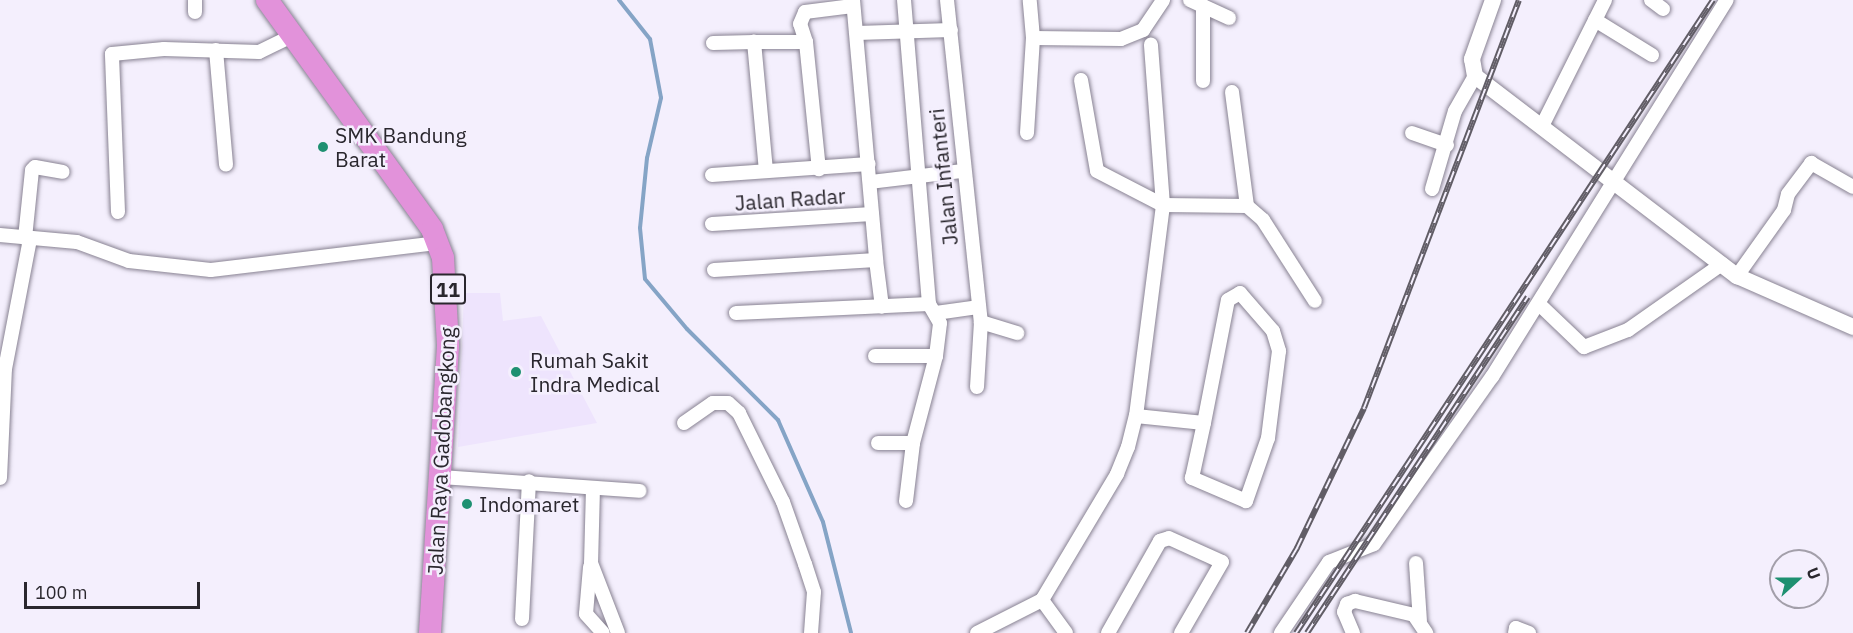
<!DOCTYPE html>
<style>
body{margin:0}
#map{position:relative;width:1853px;height:633px;overflow:hidden;background:#f4effd;font-family:"IBM Plex Sans",sans-serif}
div>[style]{position:absolute}
[style*='--x']{left:calc(var(--x)*1px);top:calc(var(--y)*1px);width:calc(var(--w)*1px);rotate:calc(var(--a)*1deg)}
.built>*{inset:0;background:#eee4fd}
.stream>*{height:4px;margin:-2px;padding:0 2px;transform-origin:2px;border-radius:2px;background:#85a4c6}
.roads{filter:drop-shadow(0 0 2px #888292) drop-shadow(0 0 2px #888292)}
.minor>*{height:14px;margin:-7px;padding:0 7px;transform-origin:7px;border-radius:7px;background:#fff}
.tertiary>*{height:16px;margin:-8px;padding:0 8px;transform-origin:8px;border-radius:8px;background:#fff}
.trunk>*{height:22px;margin:-11px;padding:0 11px;transform-origin:11px;border-radius:11px;background:#e292da}
.rail>*{height:6px;margin-top:-3px;transform-origin:0;background:repeating-linear-gradient(90deg,#f4effd 0 11px,#615d66 0 22px);box-sizing:border-box;border-block:2px solid #615d66}
.dots>*{width:16px;height:16px;translate:-50% -50%;box-sizing:border-box;border:3px solid #f4effd;border-radius:50%}
span{translate:-50% -50%;white-space:nowrap;text-align:center;line-height:1.15;-webkit-text-stroke:5px #f4effd;paint-order:stroke}
.shield-label span{padding:2px 4px;background:#f4effd;border:2px solid;border-radius:4px;-webkit-text-stroke-width:0}
.shield-label{font-size:20px;color:#2a272e;font-weight:700}
.poi-label{font-size:21px;color:#2a272e}
.left{translate:0 -50%;text-align:left}
.street-label{font-size:21px;color:#2a272e}
.north{position:absolute;left:1769px;top:549px;width:60px;height:60px;box-sizing:border-box;background:#f4effd;border:2px solid #a39faa;border-radius:50%;rotate:69deg;font-size:16px;font-weight:700;line-height:24px;text-align:center;color:#2a272e}
.north::after{content:'';display:block;margin:auto;width:21px;height:27px;background:#1e9071;clip-path:polygon(50% 0,100% 100%,50% 72%,0 100%)}
.scale{position:absolute;left:24px;top:582px;width:176px;height:27px;box-sizing:border-box;border:3px solid #2a272e;border-top:0;padding-left:8px;font-size:18px;line-height:21px;white-space:nowrap;color:#2a272e;-webkit-text-stroke:4px #f4effd;paint-order:stroke}
</style>
<div id="map">
<div class="built">
<i style="clip-path:polygon(464px 293px,500px 293px,503px 321px,541px 316px,597px 423px,458px 447px)"></i>
</div>
<div class="stream">
<i style="--x:619;--y:0;--w:50;--a:51.5"></i>
<i style="--x:650;--y:39;--w:60;--a:79.4"></i>
<i style="--x:661;--y:98;--w:62;--a:103.1"></i>
<i style="--x:647;--y:158;--w:70;--a:95.7"></i>
<i style="--x:640;--y:228;--w:51;--a:84.4"></i>
<i style="--x:645;--y:279;--w:65;--a:50"></i>
<i style="--x:687;--y:329;--w:129;--a:45"></i>
<i style="--x:778;--y:420;--w:111;--a:66.2"></i>
<i style="--x:823;--y:522;--w:114;--a:75.8"></i>
</div>
<div class="roads">
<div class="minor">
<i style="--x:853;--y:0;--w:261;--a:84.9"></i>
<i style="--x:947;--y:0;--w:324;--a:84"></i>
<i style="--x:981;--y:322;--w:38;--a:17"></i>
<i style="--x:1190;--y:0;--w:43;--a:24.8"></i>
<i style="--x:1651;--y:0;--w:15;--a:37"></i>
<i style="--x:195;--y:12;--w:12;--a:-90"></i>
<i style="--x:1595;--y:20;--w:67;--a:31.6"></i>
<i style="--x:857;--y:33;--w:94;--a:-1.8"></i>
<i style="--x:1033;--y:38;--w:88;--a:0.7"></i>
<i style="--x:1121;--y:39;--w:24;--a:-22"></i>
<i style="--x:1143;--y:30;--w:36;--a:-56"></i>
<i style="--x:806;--y:42;--w:19;--a:-108"></i>
<i style="--x:800;--y:24;--w:13;--a:-67"></i>
<i style="--x:805;--y:12;--w:48;--a:-7.1"></i>
<i style="--x:713;--y:43;--w:41;--a:-1.4"></i>
<i style="--x:216;--y:50;--w:115;--a:85"></i>
<i style="--x:1081;--y:80;--w:92;--a:80"></i>
<i style="--x:1097;--y:171;--w:74;--a:27.3"></i>
<i style="--x:1163;--y:205;--w:84;--a:0.7"></i>
<i style="--x:1247;--y:206;--w:115;--a:-97.5"></i>
<i style="--x:1203;--y:81;--w:75;--a:-90"></i>
<i style="--x:1542;--y:126;--w:141;--a:-63.4"></i>
<i style="--x:1027;--y:133;--w:95;--a:-86.4"></i>
<i style="--x:1033;--y:38;--w:38;--a:-95"></i>
<i style="--x:1412;--y:133;--w:37;--a:19"></i>
<i style="--x:766;--y:171;--w:130;--a:-95.3"></i>
<i style="--x:754;--y:42;--w:52;--a:0"></i>
<i style="--x:806;--y:42;--w:128;--a:84.2"></i>
<i style="--x:712;--y:175;--w:157;--a:-4"></i>
<i style="--x:870;--y:182;--w:93;--a:-6.8"></i>
<i style="--x:1432;--y:189;--w:81;--a:-73.6"></i>
<i style="--x:1455;--y:111;--w:40;--a:-60.3"></i>
<i style="--x:1247;--y:206;--w:21;--a:41"></i>
<i style="--x:1263;--y:220;--w:96;--a:57.3"></i>
<i style="--x:118;--y:212;--w:158;--a:-92.2"></i>
<i style="--x:112;--y:54;--w:52;--a:-5.5"></i>
<i style="--x:164;--y:49;--w:95;--a:1.8"></i>
<i style="--x:259;--y:52;--w:37;--a:-26"></i>
<i style="--x:712;--y:224;--w:160;--a:-3.6"></i>
<i style="--x:0;--y:235;--w:77;--a:5.2"></i>
<i style="--x:77;--y:242;--w:55;--a:20.1"></i>
<i style="--x:129;--y:261;--w:82;--a:6.3"></i>
<i style="--x:211;--y:270;--w:229;--a:-6.8"></i>
<i style="--x:25;--y:238;--w:68;--a:-84.1"></i>
<i style="--x:32;--y:170;--w:4;--a:-45"></i>
<i style="--x:35;--y:167;--w:28;--a:10"></i>
<i style="--x:714;--y:270;--w:162;--a:-3.5"></i>
<i style="--x:876;--y:260;--w:47;--a:82.7"></i>
<i style="--x:1737;--y:276;--w:81;--a:-54.5"></i>
<i style="--x:1784;--y:210;--w:16;--a:-76"></i>
<i style="--x:1788;--y:194;--w:39;--a:-53"></i>
<i style="--x:1811;--y:163;--w:48;--a:29.7"></i>
<i style="--x:1540;--y:305;--w:61;--a:43.7"></i>
<i style="--x:1584;--y:347;--w:47;--a:-21.1"></i>
<i style="--x:1628;--y:330;--w:115;--a:-35.1"></i>
<i style="--x:736;--y:313;--w:193;--a:-2.7"></i>
<i style="--x:936;--y:313;--w:42;--a:-8.1"></i>
<i style="--x:875;--y:356;--w:61;--a:0"></i>
<i style="--x:936;--y:356;--w:33;--a:-83"></i>
<i style="--x:940;--y:323;--w:22;--a:-120"></i>
<i style="--x:929;--y:304;--w:305;--a:-94.7"></i>
<i style="--x:977;--y:387;--w:65;--a:-86.5"></i>
<i style="--x:1136;--y:416;--w:68;--a:5.9"></i>
<i style="--x:1204;--y:423;--w:125;--a:-79"></i>
<i style="--x:1228;--y:300;--w:14;--a:-30"></i>
<i style="--x:1240;--y:293;--w:50;--a:49"></i>
<i style="--x:1273;--y:331;--w:21;--a:73"></i>
<i style="--x:1279;--y:351;--w:88;--a:97.2"></i>
<i style="--x:1268;--y:438;--w:67;--a:109.2"></i>
<i style="--x:1246;--y:501;--w:59;--a:-156.9"></i>
<i style="--x:1192;--y:478;--w:56;--a:-77.7"></i>
<i style="--x:684;--y:423;--w:35;--a:-35"></i>
<i style="--x:713;--y:403;--w:15;--a:0"></i>
<i style="--x:728;--y:403;--w:15;--a:42"></i>
<i style="--x:739;--y:413;--w:99;--a:63.7"></i>
<i style="--x:783;--y:502;--w:66;--a:70.5"></i>
<i style="--x:805;--y:564;--w:29;--a:72"></i>
<i style="--x:814;--y:592;--w:41;--a:94.2"></i>
<i style="--x:878;--y:443;--w:35;--a:0"></i>
<i style="--x:441;--y:477;--w:199;--a:4"></i>
<i style="--x:0;--y:478;--w:109;--a:-87.4"></i>
<i style="--x:5;--y:369;--w:132;--a:-79.1"></i>
<i style="--x:593;--y:488;--w:75;--a:91.5"></i>
<i style="--x:591;--y:563;--w:75;--a:68.9"></i>
<i style="--x:906;--y:501;--w:58;--a:-83.1"></i>
<i style="--x:913;--y:443;--w:90;--a:-75.2"></i>
<i style="--x:1416;--y:563;--w:58;--a:86.1"></i>
<i style="--x:590;--y:567;--w:47;--a:94.9"></i>
<i style="--x:586;--y:614;--w:25;--a:48"></i>
<i style="--x:1042;--y:600;--w:41;--a:54"></i>
<i style="--x:522;--y:619;--w:138;--a:-87.1"></i>
<i style="--x:977;--y:633;--w:73;--a:-26.9"></i>
<i style="--x:1042;--y:600;--w:147;--a:-59.2"></i>
<i style="--x:1117;--y:474;--w:29;--a:-68"></i>
<i style="--x:1128;--y:447;--w:32;--a:-76"></i>
<i style="--x:1136;--y:416;--w:213;--a:-82.7"></i>
<i style="--x:1163;--y:205;--w:161;--a:-94.3"></i>
<i style="--x:1108;--y:633;--w:106;--a:-60.5"></i>
<i style="--x:1160;--y:541;--w:9;--a:-18"></i>
<i style="--x:1169;--y:538;--w:58;--a:24.4"></i>
<i style="--x:1222;--y:562;--w:82;--a:120"></i>
<i style="--x:1281;--y:633;--w:86;--a:-55.9"></i>
<i style="--x:1329;--y:562;--w:48;--a:-21.8"></i>
<i style="--x:1374;--y:544;--w:204;--a:-54.8"></i>
<i style="--x:1492;--y:377;--w:444;--a:-58.1"></i>
<i style="--x:1353;--y:633;--w:23;--a:-113"></i>
<i style="--x:1344;--y:612;--w:9;--a:-69"></i>
<i style="--x:1347;--y:604;--w:9;--a:-21"></i>
<i style="--x:1355;--y:601;--w:61;--a:13.3"></i>
<i style="--x:1414;--y:615;--w:22;--a:56"></i>
<i style="--x:1515;--y:633;--w:5;--a:-79"></i>
<i style="--x:1516;--y:628;--w:14;--a:21"></i>
</div>
<div class="tertiary">
<i style="--x:1493;--y:0;--w:63;--a:109.6"></i>
<i style="--x:1472;--y:59;--w:17;--a:80"></i>
<i style="--x:1475;--y:76;--w:330;--a:37.4"></i>
<i style="--x:1737;--y:276;--w:127;--a:23.7"></i>
</div>
<div class="trunk">
<i style="--x:267;--y:0;--w:282;--a:54.2"></i>
<i style="--x:432;--y:229;--w:31;--a:69"></i>
<i style="--x:443;--y:258;--w:88;--a:86.7"></i>
<i style="--x:448;--y:346;--w:288;--a:93.6"></i>
</div>
</div>
<div class="rail">
<i style="--x:1247;--y:633;--w:99;--a:-59.5"></i>
<i style="--x:1297;--y:548;--w:155;--a:-64.4"></i>
<i style="--x:1364;--y:408;--w:436;--a:-69.2"></i>
<i style="--x:1296;--y:633;--w:758;--a:-56.62"></i>
<i style="--x:1307;--y:633;--w:402;--a:-56.7"></i>
</div>
<div class="dots">
<i style="left:323px;top:147px;background:#1e9071"></i>
<i style="left:516px;top:372px;background:#1e9071"></i>
<i style="left:467px;top:504px;background:#1e9071"></i>
</div>
<div class="shield-label">
<span style="left:448px;top:289px">11</span>
</div>
<div class="poi-label">
<span class="left" style="left:335px;top:147px">SMK Bandung<br>Barat</span>
<span class="left" style="left:530px;top:372px">Rumah Sakit<br>Indra Medical</span>
<span class="left" style="left:479px;top:504px">Indomaret</span>
</div>
<div class="street-label">
<span style="left:943px;top:177px;rotate:-96deg">Jalan Infanteri</span>
<span style="left:790px;top:199px;rotate:-4deg">Jalan Radar</span>
<span style="left:441px;top:451px;rotate:-87deg">Jalan Raya Gadobangkong</span>
</div>
<div class="north">U</div>
<div class="scale">100 m</div>
</div>
